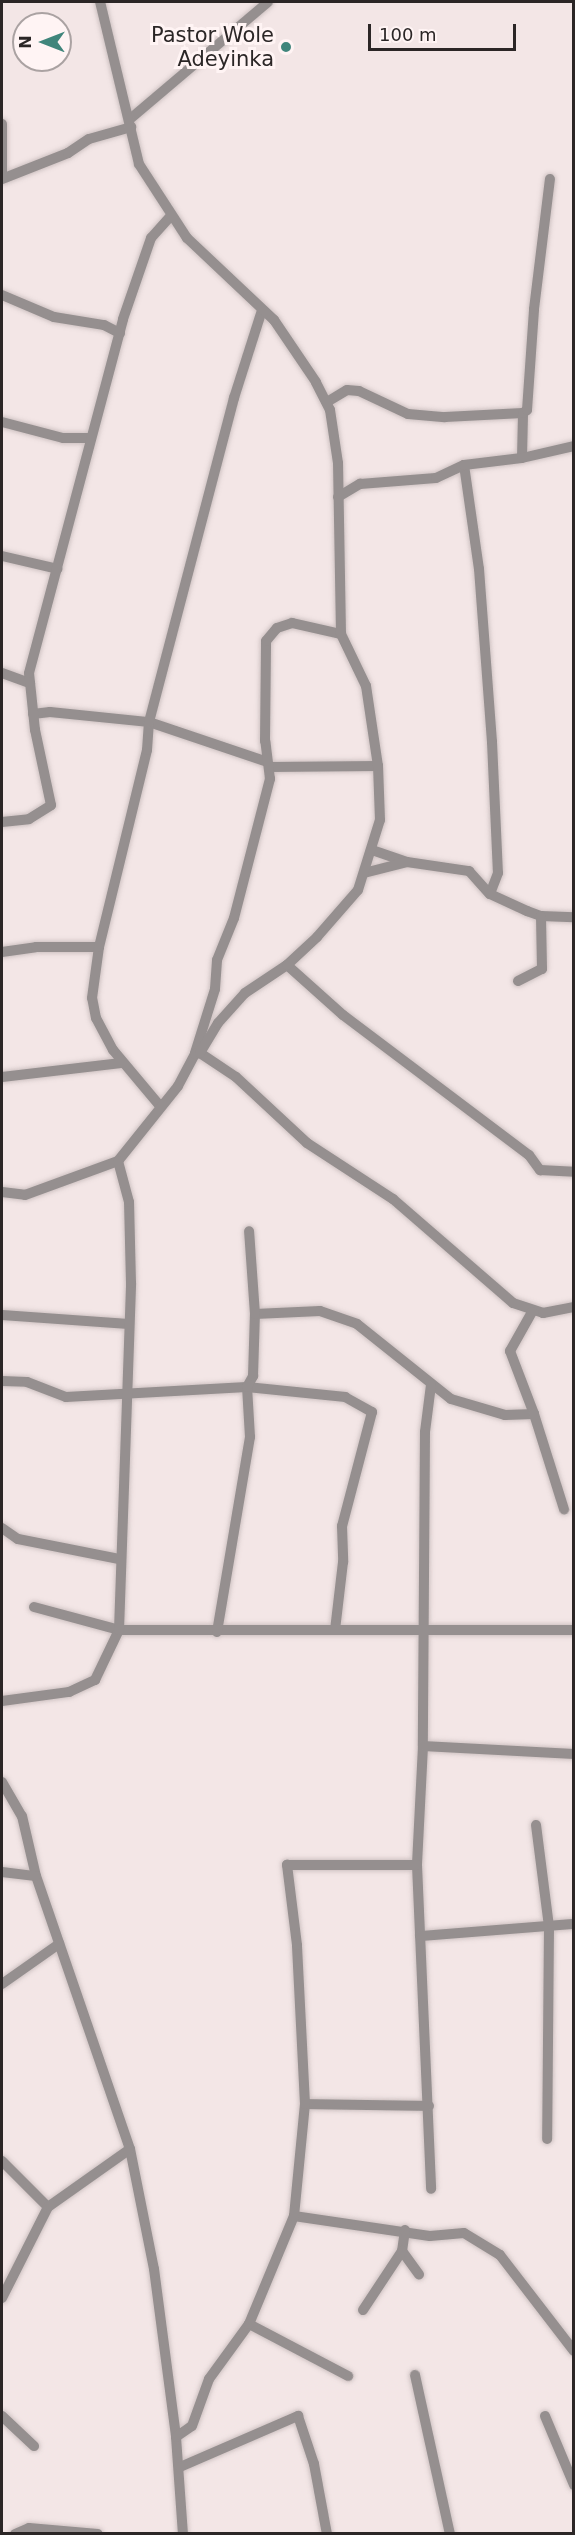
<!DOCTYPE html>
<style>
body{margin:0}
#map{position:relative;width:575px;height:2535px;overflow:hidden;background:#f3e6e6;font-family:"DejaVu Sans",sans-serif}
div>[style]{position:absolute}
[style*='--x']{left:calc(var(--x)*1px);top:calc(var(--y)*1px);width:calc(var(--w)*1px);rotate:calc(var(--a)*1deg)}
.roads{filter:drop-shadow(0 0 2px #cfc3c3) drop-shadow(0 0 2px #cfc3c3)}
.street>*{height:10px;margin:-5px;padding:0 5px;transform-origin:5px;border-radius:5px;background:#958f8f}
.dots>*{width:16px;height:16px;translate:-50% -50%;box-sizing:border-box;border:3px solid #fff4f4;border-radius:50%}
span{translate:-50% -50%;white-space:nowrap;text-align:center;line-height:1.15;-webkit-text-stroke:6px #fff4f4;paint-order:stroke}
.poi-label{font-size:21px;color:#2b2626}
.right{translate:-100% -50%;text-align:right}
.frame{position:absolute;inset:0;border:3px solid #2b2626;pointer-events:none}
.north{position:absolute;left:12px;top:12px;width:60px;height:60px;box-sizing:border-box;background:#fff4f4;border:2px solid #aaa2a2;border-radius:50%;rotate:270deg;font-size:16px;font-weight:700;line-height:24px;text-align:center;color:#2b2626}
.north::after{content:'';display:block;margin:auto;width:21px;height:27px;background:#3f857b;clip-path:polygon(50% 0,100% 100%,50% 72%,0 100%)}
.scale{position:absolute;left:368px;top:24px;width:148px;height:27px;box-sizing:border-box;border:3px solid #2b2626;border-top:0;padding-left:8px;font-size:18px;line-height:21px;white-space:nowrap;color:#2b2626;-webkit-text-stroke:4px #fff4f4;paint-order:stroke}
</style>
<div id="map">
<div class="roads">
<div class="street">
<i style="--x:130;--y:119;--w:181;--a:-40.3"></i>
<i style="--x:2;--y:124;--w:52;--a:90"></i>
<i style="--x:2;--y:179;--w:71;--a:-21.5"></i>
<i style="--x:68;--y:153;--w:25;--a:-34"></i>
<i style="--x:89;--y:139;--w:44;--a:-15.9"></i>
<i style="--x:2;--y:295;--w:56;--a:22.9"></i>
<i style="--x:54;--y:317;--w:51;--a:9.1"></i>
<i style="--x:104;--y:325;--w:18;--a:27"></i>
<i style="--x:327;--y:402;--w:23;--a:-31"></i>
<i style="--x:347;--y:390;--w:12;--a:5"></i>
<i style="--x:359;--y:391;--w:54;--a:25.1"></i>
<i style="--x:408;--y:414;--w:37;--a:5"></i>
<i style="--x:445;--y:417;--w:78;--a:-2.9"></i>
<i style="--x:2;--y:422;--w:63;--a:14.7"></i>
<i style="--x:63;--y:438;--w:28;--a:0"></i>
<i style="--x:522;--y:458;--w:45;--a:-88.7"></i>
<i style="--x:523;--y:413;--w:5;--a:-37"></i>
<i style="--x:527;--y:410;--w:101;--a:-86"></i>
<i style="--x:534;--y:309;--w:131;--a:-83"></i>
<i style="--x:464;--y:465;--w:105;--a:81.8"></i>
<i style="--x:479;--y:569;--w:173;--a:85.7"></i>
<i style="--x:492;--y:742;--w:131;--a:87.4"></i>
<i style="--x:498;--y:873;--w:22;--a:111"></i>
<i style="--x:338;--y:497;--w:26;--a:-31"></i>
<i style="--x:360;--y:484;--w:76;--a:-4.5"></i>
<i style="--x:436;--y:478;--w:31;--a:-25"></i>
<i style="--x:464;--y:465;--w:58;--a:-6.9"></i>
<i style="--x:522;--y:458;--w:53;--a:-13"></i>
<i style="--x:2;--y:556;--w:57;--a:13.1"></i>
<i style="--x:2;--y:673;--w:30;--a:20"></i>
<i style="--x:33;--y:714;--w:17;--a:-7"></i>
<i style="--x:50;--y:712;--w:100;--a:5.8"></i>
<i style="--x:149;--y:722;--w:122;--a:18.6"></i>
<i style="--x:269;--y:767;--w:109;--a:-0.5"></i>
<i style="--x:2;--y:822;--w:27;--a:-6"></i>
<i style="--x:29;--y:819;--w:26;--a:-32"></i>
<i style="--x:51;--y:805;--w:77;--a:-102"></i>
<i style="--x:35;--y:730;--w:57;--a:-96"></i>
<i style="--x:29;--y:673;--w:366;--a:-75.1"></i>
<i style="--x:123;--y:319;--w:86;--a:-70.9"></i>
<i style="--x:151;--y:238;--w:30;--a:-48"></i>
<i style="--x:372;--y:850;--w:37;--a:19"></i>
<i style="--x:407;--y:862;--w:63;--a:8.3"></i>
<i style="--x:469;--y:871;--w:31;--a:48"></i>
<i style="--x:490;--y:894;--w:41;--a:24.7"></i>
<i style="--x:527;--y:911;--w:15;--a:20"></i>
<i style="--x:541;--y:916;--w:33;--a:2"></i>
<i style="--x:364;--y:873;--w:44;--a:-14.3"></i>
<i style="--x:2;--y:952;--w:34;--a:-8"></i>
<i style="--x:36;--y:947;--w:63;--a:0"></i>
<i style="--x:287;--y:965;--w:75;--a:41.8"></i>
<i style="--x:343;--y:1015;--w:233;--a:37"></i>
<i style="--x:529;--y:1155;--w:19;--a:54"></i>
<i style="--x:540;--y:1170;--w:34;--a:3"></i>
<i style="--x:518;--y:981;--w:27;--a:-27"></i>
<i style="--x:542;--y:969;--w:53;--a:-91.1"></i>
<i style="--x:195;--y:1053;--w:67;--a:-72.6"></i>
<i style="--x:215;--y:989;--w:29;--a:-86"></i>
<i style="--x:217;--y:960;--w:45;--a:-68"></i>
<i style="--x:234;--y:918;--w:144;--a:-75.5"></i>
<i style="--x:270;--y:779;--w:38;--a:-97"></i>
<i style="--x:265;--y:741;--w:100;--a:-89.4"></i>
<i style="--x:266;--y:641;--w:17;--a:-50"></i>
<i style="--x:277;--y:628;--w:16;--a:-18"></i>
<i style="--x:292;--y:623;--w:50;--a:12.7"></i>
<i style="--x:200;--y:1053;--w:43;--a:33.7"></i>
<i style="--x:236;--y:1077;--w:97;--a:42.9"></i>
<i style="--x:307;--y:1143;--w:103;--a:33.1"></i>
<i style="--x:393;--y:1199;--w:159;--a:40.9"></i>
<i style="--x:513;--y:1303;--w:32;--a:18"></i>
<i style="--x:543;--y:1313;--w:32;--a:-11"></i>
<i style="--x:2;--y:1077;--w:120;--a:-6.7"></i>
<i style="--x:160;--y:1106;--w:73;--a:-130"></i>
<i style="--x:113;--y:1050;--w:36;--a:-118"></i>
<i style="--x:96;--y:1018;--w:20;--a:-101"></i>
<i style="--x:92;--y:998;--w:51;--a:-82.2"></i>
<i style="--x:99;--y:947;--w:203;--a:-76.3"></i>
<i style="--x:147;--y:750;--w:28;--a:-86"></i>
<i style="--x:149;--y:722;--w:335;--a:-75.3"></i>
<i style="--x:234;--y:398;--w:92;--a:-72.3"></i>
<i style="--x:2;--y:1192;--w:23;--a:7"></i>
<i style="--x:25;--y:1195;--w:99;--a:-20.1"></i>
<i style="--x:118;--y:1161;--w:96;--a:-51.3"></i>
<i style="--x:178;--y:1086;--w:36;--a:-62"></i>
<i style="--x:195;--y:1054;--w:5;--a:-11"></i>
<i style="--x:200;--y:1053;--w:35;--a:-59"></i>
<i style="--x:218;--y:1023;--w:40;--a:-48"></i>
<i style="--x:245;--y:993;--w:50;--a:-33.7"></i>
<i style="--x:287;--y:965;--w:41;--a:-43"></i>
<i style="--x:317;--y:937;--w:62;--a:-48.9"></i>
<i style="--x:358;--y:890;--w:73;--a:-72.6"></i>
<i style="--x:380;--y:820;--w:54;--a:-92.1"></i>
<i style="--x:378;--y:766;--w:81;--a:-98.5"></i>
<i style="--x:366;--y:686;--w:58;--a:-115.7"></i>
<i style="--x:341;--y:634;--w:171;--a:-91"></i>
<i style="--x:338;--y:463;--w:54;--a:-98.6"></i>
<i style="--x:330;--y:410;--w:31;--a:-117"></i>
<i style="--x:316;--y:382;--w:75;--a:-124.1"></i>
<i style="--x:274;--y:320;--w:120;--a:-136.7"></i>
<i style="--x:187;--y:238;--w:88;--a:-123"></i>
<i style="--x:139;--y:164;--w:167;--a:-103.5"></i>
<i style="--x:532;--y:1312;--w:45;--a:119.4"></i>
<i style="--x:510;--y:1351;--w:67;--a:69.1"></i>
<i style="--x:255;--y:1314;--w:65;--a:-2.6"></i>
<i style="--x:320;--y:1311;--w:39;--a:19"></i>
<i style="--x:357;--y:1324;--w:120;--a:38.6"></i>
<i style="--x:451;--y:1399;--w:56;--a:16.5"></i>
<i style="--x:505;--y:1415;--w:29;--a:-2"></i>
<i style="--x:534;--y:1414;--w:100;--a:72.5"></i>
<i style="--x:2;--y:1315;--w:127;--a:4.1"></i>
<i style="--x:2;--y:1381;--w:25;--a:2"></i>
<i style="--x:27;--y:1382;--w:42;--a:21"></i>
<i style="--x:66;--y:1397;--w:181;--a:-3.2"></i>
<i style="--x:247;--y:1387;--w:99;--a:5.8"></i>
<i style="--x:345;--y:1397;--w:31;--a:29"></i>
<i style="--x:372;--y:1412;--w:118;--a:104.7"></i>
<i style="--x:342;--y:1526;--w:36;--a:88"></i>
<i style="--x:343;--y:1562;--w:68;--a:96.7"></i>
<i style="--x:431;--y:1385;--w:47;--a:97.3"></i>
<i style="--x:425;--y:1432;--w:314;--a:90.4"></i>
<i style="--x:423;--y:1746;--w:119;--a:92.9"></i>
<i style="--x:417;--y:1865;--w:324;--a:87.5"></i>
<i style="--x:2;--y:1528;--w:19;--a:35"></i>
<i style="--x:18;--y:1539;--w:103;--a:11.2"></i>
<i style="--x:34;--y:1607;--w:88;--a:15.1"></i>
<i style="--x:119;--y:1630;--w:455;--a:0"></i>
<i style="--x:217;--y:1632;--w:198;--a:-80.4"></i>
<i style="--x:250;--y:1437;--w:50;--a:-93.4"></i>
<i style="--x:247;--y:1387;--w:13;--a:-61"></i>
<i style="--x:253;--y:1376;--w:62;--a:-88.2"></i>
<i style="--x:255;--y:1314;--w:83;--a:-94.1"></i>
<i style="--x:2;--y:1701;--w:68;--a:-7.7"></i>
<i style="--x:69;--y:1692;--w:29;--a:-25"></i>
<i style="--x:95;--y:1680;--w:55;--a:-64.4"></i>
<i style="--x:119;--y:1630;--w:347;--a:-88"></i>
<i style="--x:131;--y:1283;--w:81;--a:-91.4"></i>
<i style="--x:129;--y:1202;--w:42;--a:-105"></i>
<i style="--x:423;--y:1746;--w:151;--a:3"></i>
<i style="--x:2;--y:1782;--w:39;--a:60"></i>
<i style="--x:22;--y:1816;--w:62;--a:76.9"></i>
<i style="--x:36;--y:1876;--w:289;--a:71"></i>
<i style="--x:130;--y:2149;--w:122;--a:78.7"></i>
<i style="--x:154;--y:2269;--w:169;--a:82.5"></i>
<i style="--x:176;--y:2437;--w:97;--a:85.9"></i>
<i style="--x:536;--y:1825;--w:103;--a:82.7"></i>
<i style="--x:549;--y:1927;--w:212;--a:90.5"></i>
<i style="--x:2;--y:1872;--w:34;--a:7"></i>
<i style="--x:420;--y:1936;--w:154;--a:-4.5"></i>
<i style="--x:2;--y:1984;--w:70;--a:-35.1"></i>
<i style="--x:305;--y:2104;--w:124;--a:0.9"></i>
<i style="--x:2;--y:2161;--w:65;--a:45"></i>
<i style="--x:294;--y:2216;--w:137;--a:8.4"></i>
<i style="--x:430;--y:2236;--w:34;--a:-5"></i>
<i style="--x:464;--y:2233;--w:42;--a:31.4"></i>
<i style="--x:500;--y:2255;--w:121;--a:52.4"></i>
<i style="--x:405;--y:2230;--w:21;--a:98"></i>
<i style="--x:402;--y:2251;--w:29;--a:54"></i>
<i style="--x:2;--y:2298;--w:102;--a:-63.2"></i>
<i style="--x:48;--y:2207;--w:100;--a:-35.3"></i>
<i style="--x:363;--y:2310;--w:71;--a:-56.5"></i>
<i style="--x:249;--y:2324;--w:112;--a:27.7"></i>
<i style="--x:415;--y:2375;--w:163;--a:77.6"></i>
<i style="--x:2;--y:2416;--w:44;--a:43.2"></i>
<i style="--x:545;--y:2416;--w:75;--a:67.2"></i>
<i style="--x:176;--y:2437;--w:19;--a:-35"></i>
<i style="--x:192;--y:2426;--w:50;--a:-70.1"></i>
<i style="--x:209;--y:2379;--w:68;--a:-54"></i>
<i style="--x:249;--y:2324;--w:117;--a:-67.4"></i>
<i style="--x:294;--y:2216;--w:113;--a:-84.4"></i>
<i style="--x:305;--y:2104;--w:159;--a:-92.9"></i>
<i style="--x:297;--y:1945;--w:81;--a:-97.1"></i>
<i style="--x:287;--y:1865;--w:130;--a:0"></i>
<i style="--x:180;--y:2467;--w:129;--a:-23.4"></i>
<i style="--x:298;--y:2416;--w:51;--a:71.6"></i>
<i style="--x:314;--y:2464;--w:71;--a:79.5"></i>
<i style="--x:15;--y:2534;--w:15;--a:-23"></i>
<i style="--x:29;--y:2528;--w:69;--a:5"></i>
</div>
</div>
<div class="dots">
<i style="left:286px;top:47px;background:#3f857b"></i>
</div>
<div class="poi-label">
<span class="right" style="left:274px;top:47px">Pastor Wole<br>Adeyinka</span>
</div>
<div class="frame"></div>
<div class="north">N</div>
<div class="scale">100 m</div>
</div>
